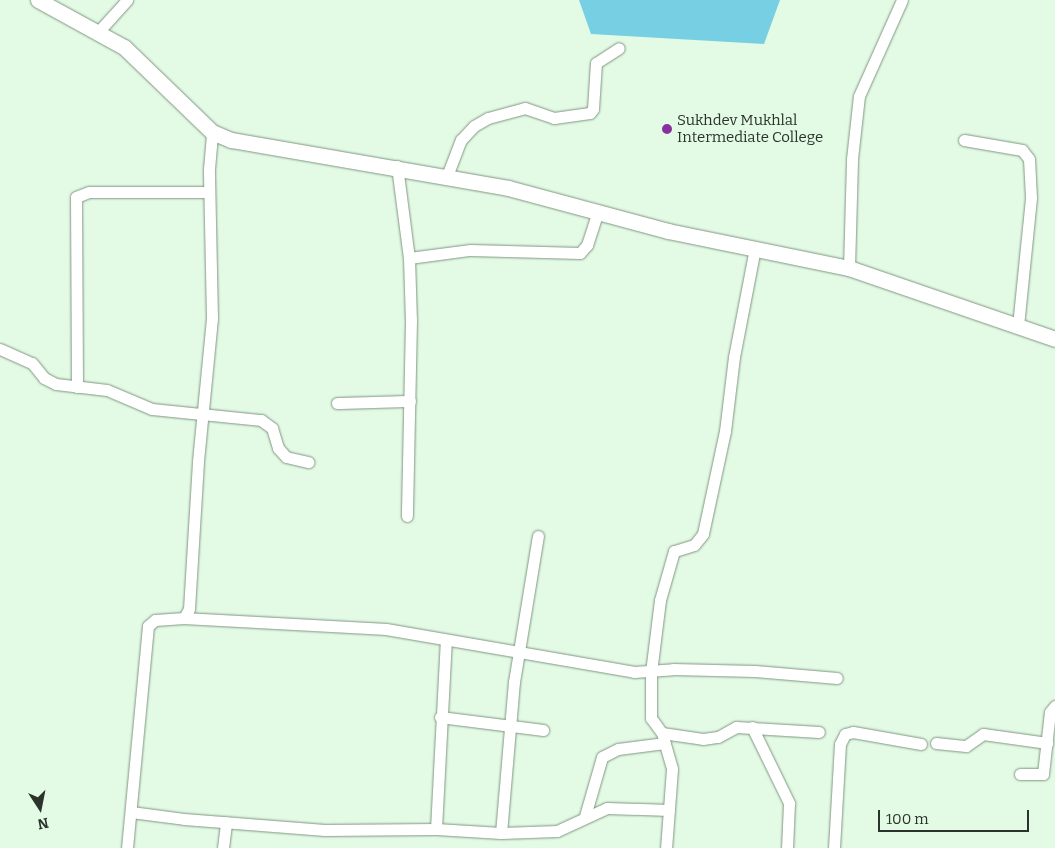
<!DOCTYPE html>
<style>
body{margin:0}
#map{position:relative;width:1055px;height:848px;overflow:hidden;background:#e3fae5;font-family:Bitter,serif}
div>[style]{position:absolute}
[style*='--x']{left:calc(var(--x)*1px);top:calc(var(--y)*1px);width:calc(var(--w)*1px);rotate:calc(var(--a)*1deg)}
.water>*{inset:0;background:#77cfe4}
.roads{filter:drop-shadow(0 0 1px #819682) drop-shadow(0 0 1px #819682)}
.minor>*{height:11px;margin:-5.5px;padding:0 5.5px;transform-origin:5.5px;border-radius:5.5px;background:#fff}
.major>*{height:15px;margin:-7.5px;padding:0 7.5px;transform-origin:7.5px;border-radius:7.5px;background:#fff}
.dots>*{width:14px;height:14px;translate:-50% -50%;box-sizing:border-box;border:2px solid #e3fae5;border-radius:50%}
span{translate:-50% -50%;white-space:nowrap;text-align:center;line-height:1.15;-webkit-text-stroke:4px #e3fae5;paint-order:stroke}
.poi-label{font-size:15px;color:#2b342c}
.left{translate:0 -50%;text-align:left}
.north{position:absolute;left:15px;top:783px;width:50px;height:50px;-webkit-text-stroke:4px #e3fae5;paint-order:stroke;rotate:169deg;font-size:14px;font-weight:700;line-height:20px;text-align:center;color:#2b342c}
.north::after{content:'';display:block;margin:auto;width:18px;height:22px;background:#2b342c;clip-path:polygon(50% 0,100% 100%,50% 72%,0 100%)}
.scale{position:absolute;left:878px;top:810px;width:151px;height:22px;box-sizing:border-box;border:2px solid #2b342c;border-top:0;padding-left:6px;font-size:15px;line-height:18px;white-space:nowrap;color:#2b342c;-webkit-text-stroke:4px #e3fae5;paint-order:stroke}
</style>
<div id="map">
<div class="water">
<i style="clip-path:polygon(579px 0,780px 0,764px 44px,591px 34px)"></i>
</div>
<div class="roads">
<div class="minor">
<i style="--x:99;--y:31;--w:42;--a:-47.9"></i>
<i style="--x:964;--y:140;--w:59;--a:9.8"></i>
<i style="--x:1022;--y:150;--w:11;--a:52"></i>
<i style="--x:1029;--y:159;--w:39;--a:87"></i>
<i style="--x:1031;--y:198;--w:129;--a:95.8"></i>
<i style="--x:397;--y:166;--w:93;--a:82.6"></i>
<i style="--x:409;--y:258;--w:62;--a:88.2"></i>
<i style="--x:411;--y:320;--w:196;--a:91.2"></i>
<i style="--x:447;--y:176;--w:39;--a:-69"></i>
<i style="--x:461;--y:140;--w:19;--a:-47"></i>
<i style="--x:474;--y:126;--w:16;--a:-30"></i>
<i style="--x:488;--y:118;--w:38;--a:-15"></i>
<i style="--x:525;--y:108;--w:31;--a:19"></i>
<i style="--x:554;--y:118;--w:36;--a:-8"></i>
<i style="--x:590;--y:113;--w:5;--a:-53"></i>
<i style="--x:593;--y:109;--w:46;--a:-86.3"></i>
<i style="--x:596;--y:63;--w:27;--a:-33"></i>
<i style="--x:755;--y:248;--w:111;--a:100.9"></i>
<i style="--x:734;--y:357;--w:75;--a:96.9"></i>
<i style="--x:725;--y:431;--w:105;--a:102.1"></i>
<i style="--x:703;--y:534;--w:14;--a:129"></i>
<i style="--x:694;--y:545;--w:21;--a:163"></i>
<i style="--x:674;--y:551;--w:51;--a:105.9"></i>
<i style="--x:660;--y:600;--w:73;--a:97.1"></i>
<i style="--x:651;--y:672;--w:46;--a:90"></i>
<i style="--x:651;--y:718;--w:19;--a:54"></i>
<i style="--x:662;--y:733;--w:41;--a:8.3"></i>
<i style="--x:703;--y:739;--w:15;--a:-8"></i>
<i style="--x:718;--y:737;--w:21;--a:-29"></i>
<i style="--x:736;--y:727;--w:83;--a:3.4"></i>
<i style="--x:409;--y:258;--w:62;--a:-7.5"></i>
<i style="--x:470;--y:250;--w:110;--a:1.6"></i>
<i style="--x:580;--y:253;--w:11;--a:-49"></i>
<i style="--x:587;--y:245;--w:35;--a:-72"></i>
<i style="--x:849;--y:268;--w:109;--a:-88.4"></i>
<i style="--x:852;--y:159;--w:63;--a:-83.7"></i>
<i style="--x:859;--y:96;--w:105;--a:-65.9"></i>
<i style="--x:0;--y:349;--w:35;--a:24"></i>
<i style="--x:32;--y:363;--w:19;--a:51"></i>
<i style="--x:44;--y:378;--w:13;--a:27"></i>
<i style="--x:56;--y:384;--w:51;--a:6.7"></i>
<i style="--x:107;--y:390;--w:49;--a:22.9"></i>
<i style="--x:152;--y:409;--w:110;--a:5.8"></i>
<i style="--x:261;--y:420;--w:14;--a:36"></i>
<i style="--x:272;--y:428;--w:21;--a:73"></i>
<i style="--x:278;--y:448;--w:12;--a:48"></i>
<i style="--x:286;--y:457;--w:23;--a:13"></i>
<i style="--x:77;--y:387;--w:190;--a:-90.3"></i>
<i style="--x:76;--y:197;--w:14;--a:-21"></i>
<i style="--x:89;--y:192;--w:120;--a:0"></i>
<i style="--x:337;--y:403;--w:73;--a:-1.6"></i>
<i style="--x:184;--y:618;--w:202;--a:3.1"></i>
<i style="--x:386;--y:629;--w:252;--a:9.8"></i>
<i style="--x:634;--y:672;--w:39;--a:-4"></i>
<i style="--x:673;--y:669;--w:82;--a:1.4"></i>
<i style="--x:755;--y:671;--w:82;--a:4.9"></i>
<i style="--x:440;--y:717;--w:104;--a:7.2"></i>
<i style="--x:752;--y:727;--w:85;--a:64"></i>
<i style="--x:789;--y:803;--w:45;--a:92.5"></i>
<i style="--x:663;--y:737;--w:33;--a:74"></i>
<i style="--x:672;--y:769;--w:79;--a:94.3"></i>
<i style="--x:936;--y:743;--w:30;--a:6"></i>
<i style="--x:966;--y:746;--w:21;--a:-35"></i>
<i style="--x:983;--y:734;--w:65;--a:8"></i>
<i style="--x:1020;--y:774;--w:23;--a:0"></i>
<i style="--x:1043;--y:774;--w:62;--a:-83.6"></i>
<i style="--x:1050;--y:712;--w:8;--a:-50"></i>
<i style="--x:131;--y:812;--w:53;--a:7.5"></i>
<i style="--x:184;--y:819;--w:141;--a:4.5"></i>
<i style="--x:325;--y:830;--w:111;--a:-0.5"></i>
<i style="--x:436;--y:829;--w:65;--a:3.5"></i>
<i style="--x:501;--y:833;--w:56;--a:-2"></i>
<i style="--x:557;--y:831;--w:55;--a:-24.7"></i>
<i style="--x:607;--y:808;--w:62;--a:1.8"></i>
<i style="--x:585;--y:816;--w:61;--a:-73.9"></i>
<i style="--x:602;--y:757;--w:18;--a:-27"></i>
<i style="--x:618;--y:749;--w:47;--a:-7.3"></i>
<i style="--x:436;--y:829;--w:188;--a:-87"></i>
<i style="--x:501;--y:833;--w:152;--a:-85.1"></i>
<i style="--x:514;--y:682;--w:148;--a:-80.7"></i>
<i style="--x:127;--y:848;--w:223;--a:-84.6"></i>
<i style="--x:148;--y:626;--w:9;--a:-41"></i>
<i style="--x:155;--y:620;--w:29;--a:-4"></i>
<i style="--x:184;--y:618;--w:10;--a:-61"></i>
<i style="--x:189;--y:609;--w:148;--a:-86.5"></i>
<i style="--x:198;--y:461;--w:144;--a:-84.4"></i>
<i style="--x:212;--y:318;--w:149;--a:-91.2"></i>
<i style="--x:209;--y:169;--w:37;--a:-85"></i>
<i style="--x:223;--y:848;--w:26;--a:-83"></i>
<i style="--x:834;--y:848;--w:104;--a:-86.7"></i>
<i style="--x:840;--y:744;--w:11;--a:-63"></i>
<i style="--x:845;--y:734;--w:8;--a:-14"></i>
<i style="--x:853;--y:732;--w:69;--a:10"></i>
</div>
<div class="major">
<i style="--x:38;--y:0;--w:98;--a:28.7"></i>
<i style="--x:124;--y:47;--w:122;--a:44"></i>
<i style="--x:212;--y:132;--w:21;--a:23"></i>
<i style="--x:231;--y:140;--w:281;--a:9.8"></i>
<i style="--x:508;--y:188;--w:166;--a:15"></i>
<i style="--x:668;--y:231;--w:185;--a:11.6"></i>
<i style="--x:849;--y:268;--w:218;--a:19"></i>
</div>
</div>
<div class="dots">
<i style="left:667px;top:129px;background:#87319f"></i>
</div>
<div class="poi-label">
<span class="left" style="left:677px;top:129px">Sukhdev Mukhlal<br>Intermediate College</span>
</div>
<div class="north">N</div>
<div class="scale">100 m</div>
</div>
